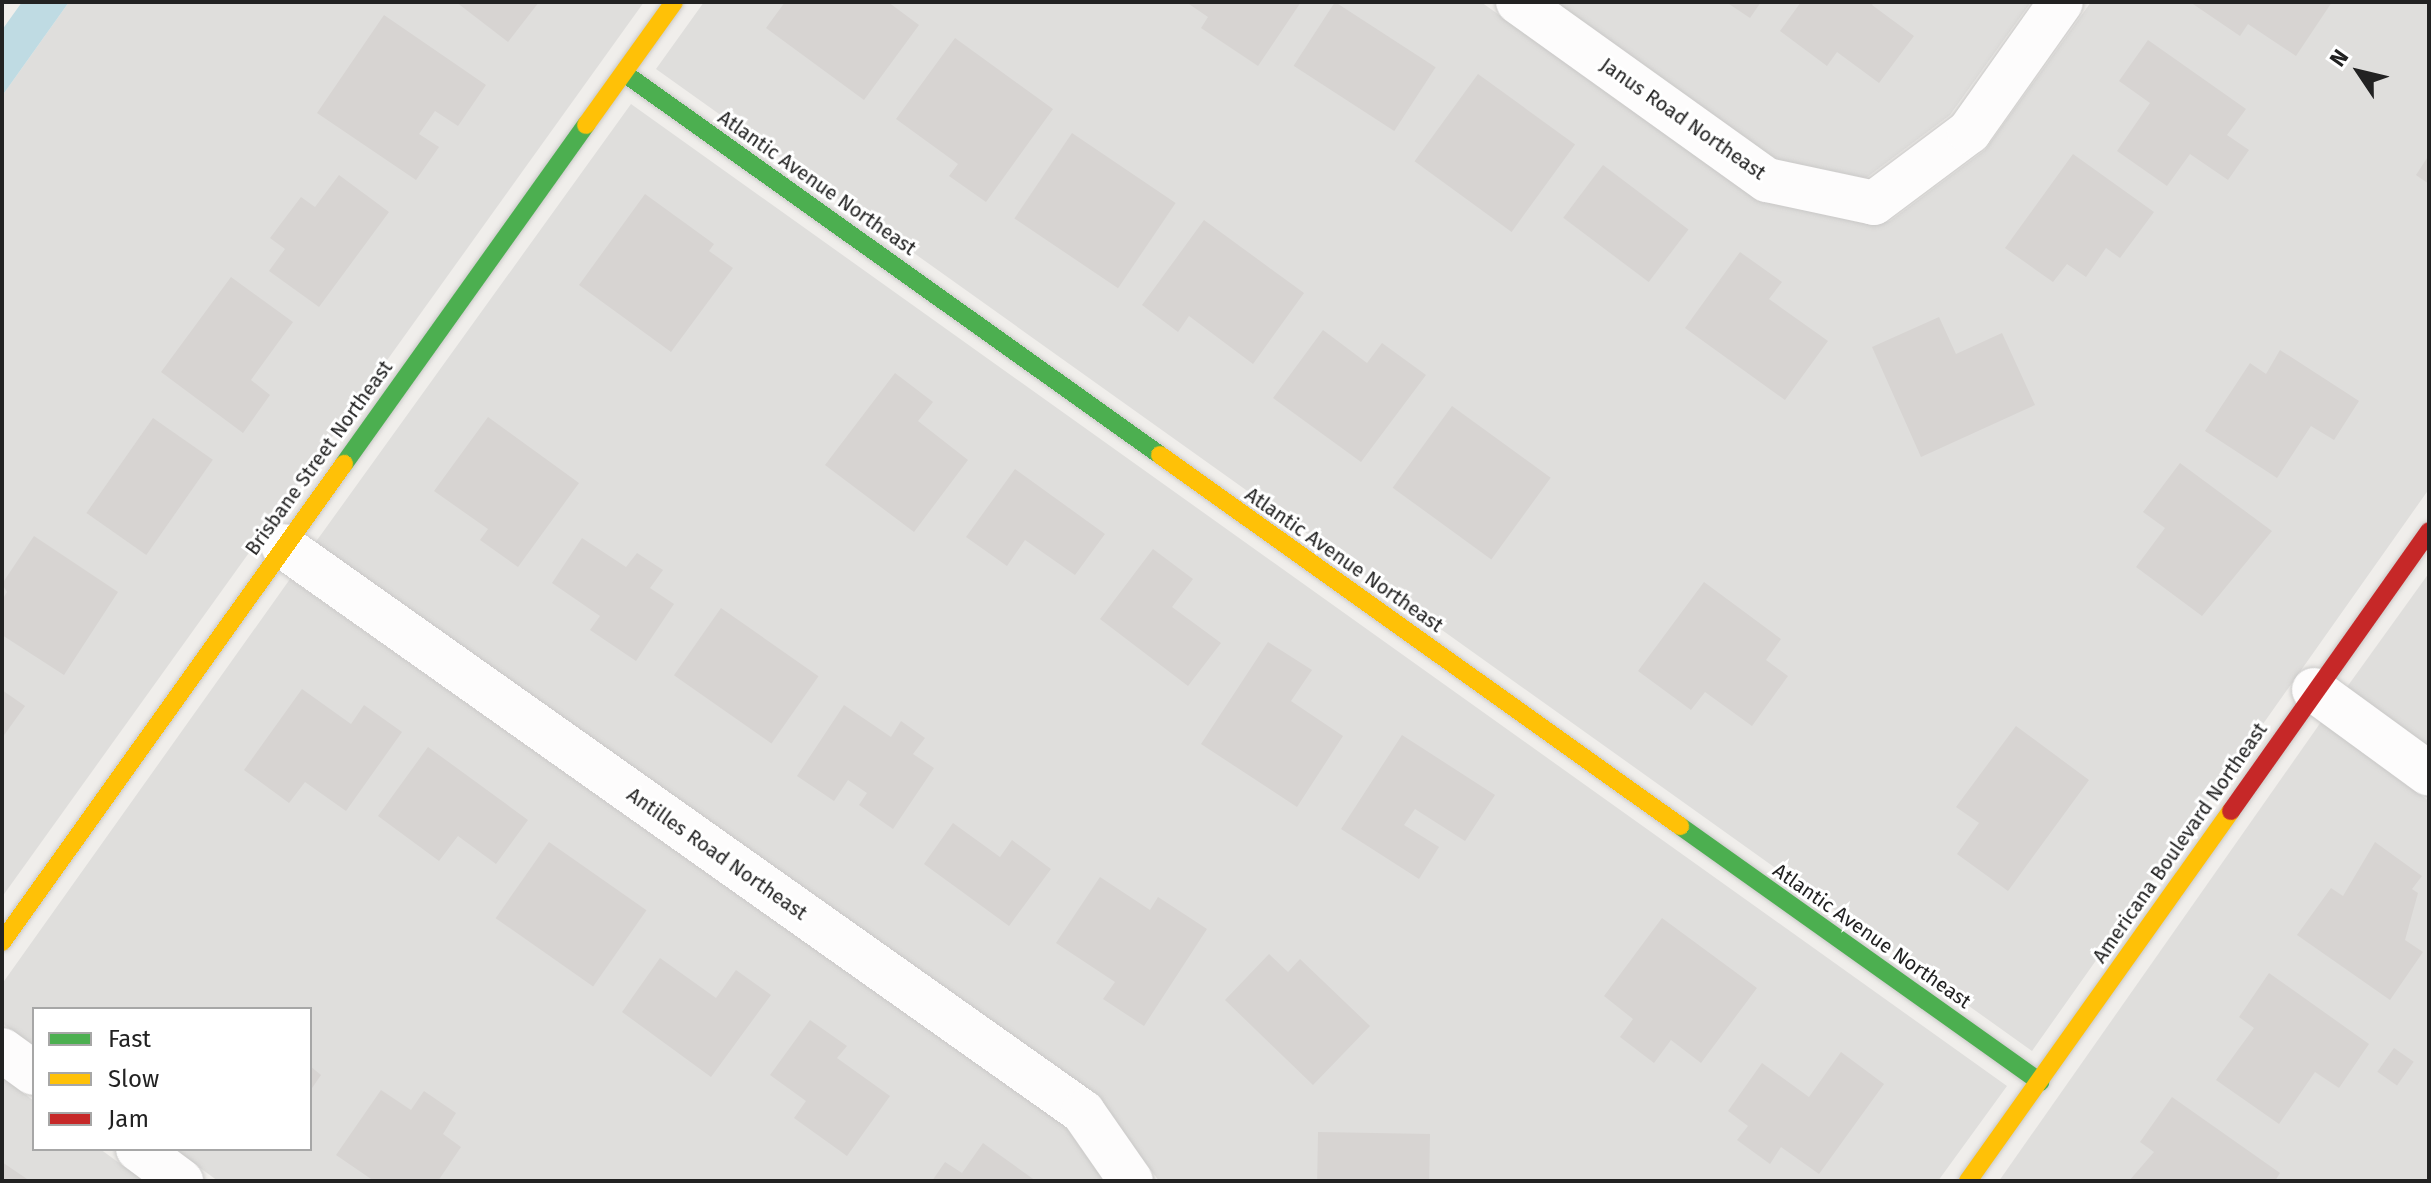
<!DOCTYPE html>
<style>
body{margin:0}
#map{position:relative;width:2431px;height:1183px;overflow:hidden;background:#f0eeeb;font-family:"Fira Sans",sans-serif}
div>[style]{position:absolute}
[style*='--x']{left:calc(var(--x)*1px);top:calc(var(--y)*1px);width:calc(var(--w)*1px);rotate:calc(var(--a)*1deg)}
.residential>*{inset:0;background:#dfdedc}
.water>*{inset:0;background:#bfdbe3}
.building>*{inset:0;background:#d7d4d2;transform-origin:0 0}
.roads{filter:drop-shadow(0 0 2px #c9c8c7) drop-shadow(0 0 2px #c9c8c7)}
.street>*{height:44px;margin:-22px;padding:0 22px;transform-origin:22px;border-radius:22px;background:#fdfcfc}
.fast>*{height:18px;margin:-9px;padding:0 9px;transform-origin:9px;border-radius:9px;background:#4caf50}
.slow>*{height:18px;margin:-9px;padding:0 9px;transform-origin:9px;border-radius:9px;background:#ffc107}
.jam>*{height:18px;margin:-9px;padding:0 9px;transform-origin:9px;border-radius:9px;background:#c62828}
span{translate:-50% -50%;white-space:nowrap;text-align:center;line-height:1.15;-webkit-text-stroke:6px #fff;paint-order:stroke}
.street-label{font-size:20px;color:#222}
.frame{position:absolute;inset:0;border:4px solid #222;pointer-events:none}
.legend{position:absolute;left:32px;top:1007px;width:280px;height:144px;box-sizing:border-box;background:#fff;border:2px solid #a7a7a7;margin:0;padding:10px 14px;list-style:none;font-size:24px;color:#222}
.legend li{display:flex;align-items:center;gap:16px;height:40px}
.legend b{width:40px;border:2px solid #a7a7a7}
.north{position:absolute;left:2319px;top:32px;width:80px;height:80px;-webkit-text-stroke:6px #fff;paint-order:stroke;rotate:305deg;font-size:22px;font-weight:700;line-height:32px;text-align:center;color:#222}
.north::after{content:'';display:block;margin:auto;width:28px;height:36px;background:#222;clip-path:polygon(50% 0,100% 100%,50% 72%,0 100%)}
</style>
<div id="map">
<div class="residential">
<i style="clip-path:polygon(69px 2px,644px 2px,2px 897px,2px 96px)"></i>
<i style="clip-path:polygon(704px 2px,1481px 2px,1754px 197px,1871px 225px,1890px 221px,1985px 150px,2091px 2px,2429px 2px,2429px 489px,2032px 1051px,656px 69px)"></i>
<i style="clip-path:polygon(1556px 2px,2031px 2px,1950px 115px,1866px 178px,1775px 159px)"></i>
<i style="clip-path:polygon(631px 104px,2007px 1086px,1938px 1181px,1159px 1181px,1095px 1095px,315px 543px)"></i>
<i style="clip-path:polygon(2429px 573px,2429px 747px,2347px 687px)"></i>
<i style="clip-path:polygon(290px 579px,1066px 1127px,1104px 1181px,218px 1181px,174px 1149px,310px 1149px,310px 1009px,34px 1009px,34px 1047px,2px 1023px,2px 984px)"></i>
<i style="clip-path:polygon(2321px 722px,2429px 801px,2429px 1181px,1999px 1181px)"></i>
<i style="clip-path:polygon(2px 1077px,34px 1101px,34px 1149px,100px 1149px,144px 1181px,2px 1181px)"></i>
</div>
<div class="water">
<i style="clip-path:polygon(22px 2px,69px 2px,2px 96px,2px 30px)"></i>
</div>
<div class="building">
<i style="clip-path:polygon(456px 2px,539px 2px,508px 42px)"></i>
<i style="clip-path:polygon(785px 2px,888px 2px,919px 25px,864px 100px,766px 28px)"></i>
<i style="clip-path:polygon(1186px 2px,1301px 2px,1258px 66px,1201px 28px,1208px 17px)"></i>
<i style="left:1335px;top:2px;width:120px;height:76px;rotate:33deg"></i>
<i style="clip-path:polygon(1726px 2px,1761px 2px,1750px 18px)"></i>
<i style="clip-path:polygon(1801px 2px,1874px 2px,1872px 5px,1914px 36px,1879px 83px,1837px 52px,1827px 66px,1780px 31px)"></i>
<i style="clip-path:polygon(2190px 2px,2332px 2px,2296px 56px,2248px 24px,2240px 36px)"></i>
<i style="clip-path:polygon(384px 15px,486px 85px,458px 126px,435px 111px,419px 134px,439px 147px,416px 180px,317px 113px)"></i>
<i style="clip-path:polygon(955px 38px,1053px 109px,986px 202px,949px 176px,958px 164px,896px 119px)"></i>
<i style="clip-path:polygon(2148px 40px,2246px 109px,2227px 135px,2249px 150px,2228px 180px,2190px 154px,2167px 186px,2117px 151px,2150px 103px,2119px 81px)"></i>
<i style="left:1478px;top:74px;width:120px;height:108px;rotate:36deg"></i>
<i style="left:1072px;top:133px;width:125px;height:103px;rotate:34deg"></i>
<i style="clip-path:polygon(2073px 154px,2154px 212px,2120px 258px,2106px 248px,2086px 277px,2067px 264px,2053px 282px,2005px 248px)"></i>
<i style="clip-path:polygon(2429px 155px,2429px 184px,2416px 175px)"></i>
<i style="left:1603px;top:165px;width:107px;height:66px;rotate:37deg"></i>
<i style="clip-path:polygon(339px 175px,389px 212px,319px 307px,269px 271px,285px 249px,270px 238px,301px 197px,315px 207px)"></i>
<i style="clip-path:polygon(645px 194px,714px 244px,709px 251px,733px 268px,671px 352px,579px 285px)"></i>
<i style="clip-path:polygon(1204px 220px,1304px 293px,1253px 364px,1189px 316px,1178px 332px,1142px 305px)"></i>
<i style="clip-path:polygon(1740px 252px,1782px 282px,1769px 299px,1828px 341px,1785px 400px,1685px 328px)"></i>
<i style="clip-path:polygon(231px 277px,293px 322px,251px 380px,270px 395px,243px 433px,161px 372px)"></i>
<i style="clip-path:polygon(1939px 317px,1956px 354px,2002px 333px,2035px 405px,1921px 457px,1872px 347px)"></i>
<i style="clip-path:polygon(1323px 330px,1367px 363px,1382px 343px,1426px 375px,1361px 462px,1273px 398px)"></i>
<i style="clip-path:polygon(2280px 350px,2359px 401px,2334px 440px,2311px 426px,2277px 478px,2205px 431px,2250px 363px,2266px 374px)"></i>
<i style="clip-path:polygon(895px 373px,933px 402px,918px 421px,968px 460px,914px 532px,825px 465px)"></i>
<i style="left:1452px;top:406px;width:122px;height:101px;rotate:36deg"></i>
<i style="clip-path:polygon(488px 417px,579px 483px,518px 567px,480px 540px,488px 529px,434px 491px)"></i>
<i style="left:153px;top:418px;width:73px;height:116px;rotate:35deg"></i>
<i style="clip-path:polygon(2180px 463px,2272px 531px,2202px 616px,2136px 567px,2165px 528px,2143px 512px)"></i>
<i style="clip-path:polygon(1015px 469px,1105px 534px,1075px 575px,1025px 540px,1007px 566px,966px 537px)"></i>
<i style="clip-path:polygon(34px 536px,118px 592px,64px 675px,2px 635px,2px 600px,7px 592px,2px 584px)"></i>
<i style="clip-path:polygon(582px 538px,626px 567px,637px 553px,663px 570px,650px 588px,674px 604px,636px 661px,590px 630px,600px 616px,552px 583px)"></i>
<i style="clip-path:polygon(1153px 549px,1193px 579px,1172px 607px,1221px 643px,1188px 686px,1100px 619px)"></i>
<i style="clip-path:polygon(1704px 582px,1781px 639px,1766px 660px,1788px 676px,1752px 726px,1705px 692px,1691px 710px,1638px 671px)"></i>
<i style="left:721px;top:608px;width:119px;height:82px;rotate:35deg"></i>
<i style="clip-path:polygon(1268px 642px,1312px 670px,1291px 701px,1343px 736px,1297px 807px,1201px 744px)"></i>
<i style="clip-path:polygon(302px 689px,351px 724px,364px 705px,402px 732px,346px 811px,305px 782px,289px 803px,244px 770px)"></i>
<i style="clip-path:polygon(2px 690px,25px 706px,2px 738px)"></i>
<i style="clip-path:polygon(844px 705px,891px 737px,901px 721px,925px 738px,913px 754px,934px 768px,893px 829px,859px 805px,867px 793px,848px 780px,834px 801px,797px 776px)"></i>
<i style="clip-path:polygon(2016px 726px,2089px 780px,2008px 891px,1957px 854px,1979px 823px,1956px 807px)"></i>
<i style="clip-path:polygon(1402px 735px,1495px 795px,1465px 841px,1415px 809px,1404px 825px,1439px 847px,1419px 879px,1341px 829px)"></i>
<i style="clip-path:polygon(428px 747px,528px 820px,496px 864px,458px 836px,439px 861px,378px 816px)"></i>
<i style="clip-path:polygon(953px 823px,1000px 857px,1012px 840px,1051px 869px,1009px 926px,924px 864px)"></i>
<i style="left:549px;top:842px;width:119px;height:93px;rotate:35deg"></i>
<i style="clip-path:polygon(2375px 842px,2422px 876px,2412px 889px,2418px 893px,2405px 940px,2423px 952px,2390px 1000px,2297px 935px,2331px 888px,2343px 896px)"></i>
<i style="clip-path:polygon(1100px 877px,1150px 910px,1158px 897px,1207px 929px,1144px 1026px,1103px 999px,1115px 982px,1056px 943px)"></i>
<i style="clip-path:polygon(1662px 918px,1757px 988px,1701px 1063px,1671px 1040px,1654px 1063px,1620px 1037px,1633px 1019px,1604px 996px)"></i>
<i style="clip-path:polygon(1269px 954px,1288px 972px,1300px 959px,1370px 1026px,1313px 1085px,1225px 1000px)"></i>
<i style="clip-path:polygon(660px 958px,716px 998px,736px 970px,771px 995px,711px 1077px,622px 1012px)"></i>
<i style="clip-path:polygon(2269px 973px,2369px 1044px,2339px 1088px,2315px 1072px,2279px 1124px,2216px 1080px,2254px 1028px,2239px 1017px)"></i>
<i style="clip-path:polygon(810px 1020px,847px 1046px,837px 1058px,890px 1096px,847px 1156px,794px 1118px,806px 1101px,770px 1075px)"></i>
<i style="left:2394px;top:1048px;width:24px;height:29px;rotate:35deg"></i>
<i style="clip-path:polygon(1841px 1052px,1884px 1084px,1819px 1174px,1781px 1147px,1770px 1164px,1737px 1140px,1748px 1126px,1728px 1111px,1762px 1063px,1809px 1097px)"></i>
<i style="clip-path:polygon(310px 1066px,321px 1075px,310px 1091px)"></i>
<i style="clip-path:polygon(381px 1090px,411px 1110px,424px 1091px,456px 1113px,443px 1134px,461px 1147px,438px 1181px,374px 1181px,336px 1155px)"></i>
<i style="clip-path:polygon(2172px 1097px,2280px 1173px,2275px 1181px,2129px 1181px,2154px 1152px,2140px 1142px)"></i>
<i style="left:1318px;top:1132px;width:112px;height:49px;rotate:1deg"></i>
<i style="clip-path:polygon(983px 1143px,1036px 1181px,932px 1181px,945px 1162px,962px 1173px)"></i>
<i style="clip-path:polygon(2px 1162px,30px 1181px,2px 1181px)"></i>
</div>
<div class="roads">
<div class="street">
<i style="--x:1518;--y:2;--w:306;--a:35.6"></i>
<i style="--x:1767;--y:180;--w:109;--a:12.1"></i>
<i style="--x:1874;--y:203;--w:119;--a:-36.8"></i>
<i style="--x:1969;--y:132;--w:159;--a:-54.7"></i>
<i style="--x:283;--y:546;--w:980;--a:35.28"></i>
<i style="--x:1083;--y:1112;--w:84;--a:55.2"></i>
<i style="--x:2314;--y:690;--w:142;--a:36.1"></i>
<i style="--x:2;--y:1050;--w:39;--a:36"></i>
<i style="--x:138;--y:1149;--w:54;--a:36.7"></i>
</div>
<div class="fast">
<i style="--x:624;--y:73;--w:658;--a:35.48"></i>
<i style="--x:344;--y:464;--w:417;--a:-54.5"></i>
<i style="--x:1680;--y:826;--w:442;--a:35.4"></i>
</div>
<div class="slow">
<i style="--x:586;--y:125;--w:151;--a:-54.4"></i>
<i style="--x:1160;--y:455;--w:639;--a:35.51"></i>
<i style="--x:2;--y:942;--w:588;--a:-54.42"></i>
<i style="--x:1968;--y:1181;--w:454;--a:-54.6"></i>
</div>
<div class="jam">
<i style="--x:2231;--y:811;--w:343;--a:-54.7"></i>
</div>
</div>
<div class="street-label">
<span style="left:1683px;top:119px;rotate:35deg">Janus Road Northeast</span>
<span style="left:817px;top:183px;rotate:35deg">Atlantic Avenue Northeast</span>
<span style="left:319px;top:458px;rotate:-54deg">Brisbane Street Northeast</span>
<span style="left:1344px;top:560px;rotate:35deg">Atlantic Avenue Northeast</span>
<span style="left:2180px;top:843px;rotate:-55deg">Americana Boulevard Northeast</span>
<span style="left:717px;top:854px;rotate:35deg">Antilles Road Northeast</span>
<span style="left:1872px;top:936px;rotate:35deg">Atlantic Avenue Northeast</span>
</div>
<div class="frame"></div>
<ul class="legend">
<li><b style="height:10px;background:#4caf50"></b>Fast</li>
<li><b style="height:10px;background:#ffc107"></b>Slow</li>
<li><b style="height:10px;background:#c62828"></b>Jam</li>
</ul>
<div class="north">N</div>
</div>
